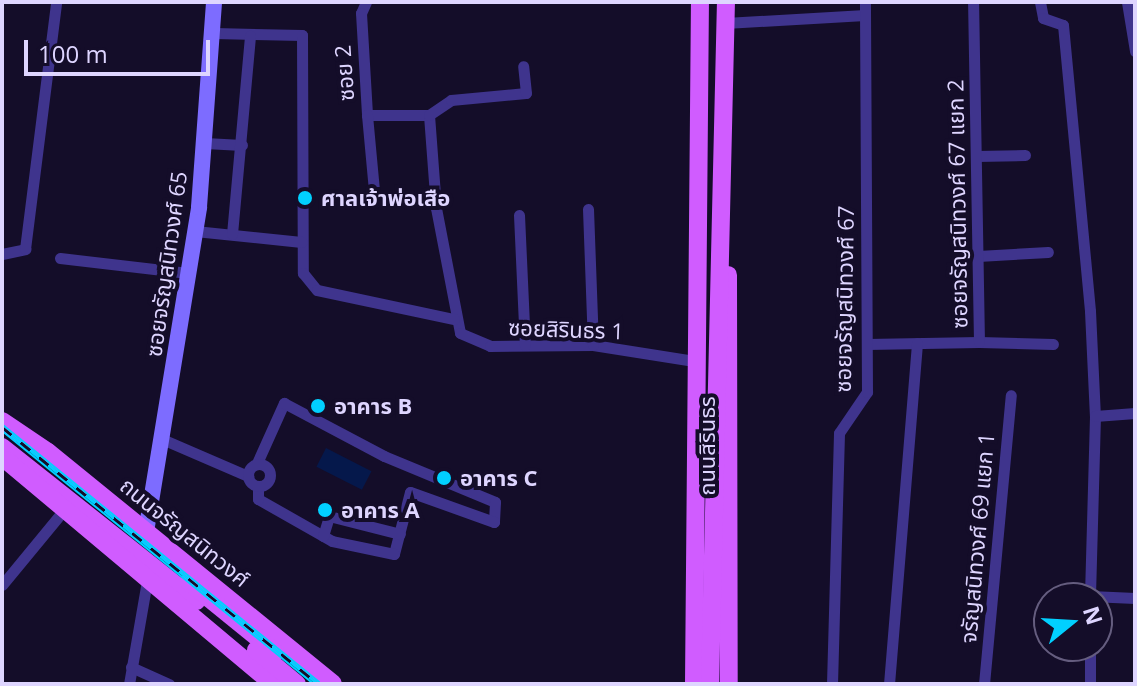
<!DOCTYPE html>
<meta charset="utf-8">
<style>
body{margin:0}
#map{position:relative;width:1137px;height:686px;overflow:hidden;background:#140d29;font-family:"Open Sans","Noto Sans Thai",sans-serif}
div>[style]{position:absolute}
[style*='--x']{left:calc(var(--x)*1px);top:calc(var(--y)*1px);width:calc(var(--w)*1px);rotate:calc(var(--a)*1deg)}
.water>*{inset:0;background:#05184b;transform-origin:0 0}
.street>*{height:11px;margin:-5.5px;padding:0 5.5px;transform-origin:5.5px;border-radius:5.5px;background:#3f348d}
.street>.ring{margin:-5.5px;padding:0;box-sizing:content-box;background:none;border:11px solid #3f348d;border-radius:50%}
.secondary>*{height:16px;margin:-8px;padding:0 8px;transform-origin:8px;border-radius:8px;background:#7d6cff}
.primary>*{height:18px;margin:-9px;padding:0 9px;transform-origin:9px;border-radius:9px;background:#d05cff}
.rail>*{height:7px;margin-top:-3.5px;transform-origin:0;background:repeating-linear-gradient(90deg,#140d29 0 12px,#01d0ff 0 24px);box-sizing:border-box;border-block:2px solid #01d0ff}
.dots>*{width:22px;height:22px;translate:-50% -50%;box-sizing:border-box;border:4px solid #140d29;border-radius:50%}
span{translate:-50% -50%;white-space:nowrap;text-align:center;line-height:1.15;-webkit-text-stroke:8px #140d29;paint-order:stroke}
.street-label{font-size:22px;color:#ded5ff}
.poi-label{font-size:22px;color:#ded5ff;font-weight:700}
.left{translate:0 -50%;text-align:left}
.frame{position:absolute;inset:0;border:4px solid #ded5ff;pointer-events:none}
.north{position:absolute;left:1033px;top:582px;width:80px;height:80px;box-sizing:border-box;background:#140d29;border:2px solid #655d7f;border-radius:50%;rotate:72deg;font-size:22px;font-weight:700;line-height:32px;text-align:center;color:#ded5ff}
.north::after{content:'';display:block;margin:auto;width:28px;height:36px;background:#01d0ff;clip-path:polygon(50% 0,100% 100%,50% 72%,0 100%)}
.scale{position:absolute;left:24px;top:40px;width:186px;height:36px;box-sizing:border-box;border:4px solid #ded5ff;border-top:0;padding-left:10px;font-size:24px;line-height:28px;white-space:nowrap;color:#ded5ff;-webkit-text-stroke:6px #140d29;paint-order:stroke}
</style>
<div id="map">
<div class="water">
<i style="left:326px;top:448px;width:51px;height:21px;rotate:27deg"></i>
</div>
<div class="street">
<i style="--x:366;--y:2;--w:12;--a:114"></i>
<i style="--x:361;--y:13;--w:102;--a:86.6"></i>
<i style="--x:367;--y:115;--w:62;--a:0"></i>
<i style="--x:429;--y:115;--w:93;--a:85.7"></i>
<i style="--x:436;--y:208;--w:127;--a:79.1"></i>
<i style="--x:460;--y:333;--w:33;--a:23"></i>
<i style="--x:490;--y:346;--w:103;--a:-0.6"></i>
<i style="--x:593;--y:345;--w:96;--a:9"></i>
<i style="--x:1040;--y:2;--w:16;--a:79"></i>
<i style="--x:1043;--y:18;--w:21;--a:19"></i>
<i style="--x:1063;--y:25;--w:287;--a:84.6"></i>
<i style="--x:1090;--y:311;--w:105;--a:87.3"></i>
<i style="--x:1095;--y:416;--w:182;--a:91.6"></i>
<i style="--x:1127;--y:2;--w:50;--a:80.7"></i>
<i style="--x:725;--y:23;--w:140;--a:-3.3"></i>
<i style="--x:214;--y:33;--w:88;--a:1.3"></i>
<i style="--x:302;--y:35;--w:238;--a:89.8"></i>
<i style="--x:303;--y:273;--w:22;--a:51"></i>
<i style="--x:317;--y:290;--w:140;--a:12"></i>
<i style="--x:367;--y:115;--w:87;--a:84.7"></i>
<i style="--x:429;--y:115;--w:27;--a:-34"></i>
<i style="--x:451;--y:100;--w:75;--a:-5.3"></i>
<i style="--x:526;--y:93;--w:27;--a:-96"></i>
<i style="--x:205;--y:143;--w:37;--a:3"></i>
<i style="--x:976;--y:156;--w:49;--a:-1.2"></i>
<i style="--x:588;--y:209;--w:136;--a:87.9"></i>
<i style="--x:519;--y:215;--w:130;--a:87.4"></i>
<i style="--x:195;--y:231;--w:107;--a:5.9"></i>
<i style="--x:232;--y:234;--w:199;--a:-84.8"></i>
<i style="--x:2;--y:254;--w:24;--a:-12"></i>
<i style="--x:25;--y:249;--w:249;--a:-82.8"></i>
<i style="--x:978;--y:256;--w:70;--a:-3.3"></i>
<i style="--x:60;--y:258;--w:129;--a:6.7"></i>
<i style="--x:979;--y:342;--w:74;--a:1.5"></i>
<i style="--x:867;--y:344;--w:112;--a:-1"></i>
<i style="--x:979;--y:342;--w:340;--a:-91"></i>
<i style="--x:1095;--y:416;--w:40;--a:-4.3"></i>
<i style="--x:162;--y:439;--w:94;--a:23.3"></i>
<i style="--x:257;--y:463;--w:66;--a:-65.8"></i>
<i style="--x:284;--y:403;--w:113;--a:27.9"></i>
<i style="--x:384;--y:456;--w:120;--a:22.5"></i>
<i style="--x:495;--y:502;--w:20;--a:93"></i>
<i style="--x:494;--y:522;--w:89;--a:-160.3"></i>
<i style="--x:410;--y:492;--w:64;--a:104.5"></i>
<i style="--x:394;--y:554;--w:63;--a:-168.2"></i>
<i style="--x:332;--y:541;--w:85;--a:-150.4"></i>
<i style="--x:258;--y:499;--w:13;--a:-90"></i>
<i class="ring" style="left:248px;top:464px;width:11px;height:11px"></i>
<i style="--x:323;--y:536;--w:21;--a:-73"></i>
<i style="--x:329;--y:516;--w:73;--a:14.2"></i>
<i style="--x:2;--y:585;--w:96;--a:-50.5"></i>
<i style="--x:1090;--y:596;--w:45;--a:2.5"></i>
<i style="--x:131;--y:667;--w:42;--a:24.1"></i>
<i style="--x:129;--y:684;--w:105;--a:-80.1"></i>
<i style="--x:832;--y:684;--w:251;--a:-88.4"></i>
<i style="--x:839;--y:433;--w:50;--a:-55.7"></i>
<i style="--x:867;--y:392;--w:390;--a:-90.3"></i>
<i style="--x:889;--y:684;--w:342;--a:-85.3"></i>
<i style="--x:984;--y:684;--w:290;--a:-84.7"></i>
<i style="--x:1090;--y:684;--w:38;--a:-90"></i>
</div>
<div class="secondary">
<i style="--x:146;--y:532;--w:329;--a:-80.7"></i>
<i style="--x:199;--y:207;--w:206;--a:-85.8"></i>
</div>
<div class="primary">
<i style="--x:728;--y:275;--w:409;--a:89.9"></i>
<i style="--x:2;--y:421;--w:55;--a:34"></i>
<i style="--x:48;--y:452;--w:367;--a:39.1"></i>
<i style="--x:2;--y:447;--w:248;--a:38.4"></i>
<i style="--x:6;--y:460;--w:349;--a:40"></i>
<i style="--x:189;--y:582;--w:111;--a:39.1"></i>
<i style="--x:256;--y:650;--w:53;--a:39.7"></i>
<i style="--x:694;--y:684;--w:682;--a:-89.5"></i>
<i style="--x:710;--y:684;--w:682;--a:-88.66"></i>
</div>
<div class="rail">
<i style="--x:2;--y:427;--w:407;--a:39.1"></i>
</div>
<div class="dots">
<i style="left:305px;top:198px;background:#01d0ff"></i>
<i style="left:318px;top:406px;background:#01d0ff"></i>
<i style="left:444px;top:478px;background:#01d0ff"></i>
<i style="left:325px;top:510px;background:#01d0ff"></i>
</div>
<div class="street-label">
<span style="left:344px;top:73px;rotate:-94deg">ซอย 2</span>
<span style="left:957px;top:204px;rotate:-91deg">ซอยจรัญสนิทวงศ์ 67 แยก 2</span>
<span style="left:166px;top:264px;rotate:-82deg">ซอยจรัญสนิทวงศ์ 65</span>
<span style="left:844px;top:299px;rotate:-89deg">ซอยจรัญสนิทวงศ์ 67</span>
<span style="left:566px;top:329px;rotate:2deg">ซอยสิรินธร 1</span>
<span style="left:707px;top:446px;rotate:-90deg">ถนนสิรินธร</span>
<span style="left:185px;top:532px;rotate:39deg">ถนนจรัญสนิทวงศ์</span>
<span style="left:977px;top:538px;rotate:-85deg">จรัญสนิทวงศ์ 69 แยก 1</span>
</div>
<div class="poi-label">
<span class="left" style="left:321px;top:198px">ศาลเจ้าพ่อเสือ</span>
<span class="left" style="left:334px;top:406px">อาคาร B</span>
<span class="left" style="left:460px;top:478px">อาคาร C</span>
<span class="left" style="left:341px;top:510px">อาคาร A</span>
</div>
<div class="frame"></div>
<div class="north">N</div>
<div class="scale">100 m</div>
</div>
